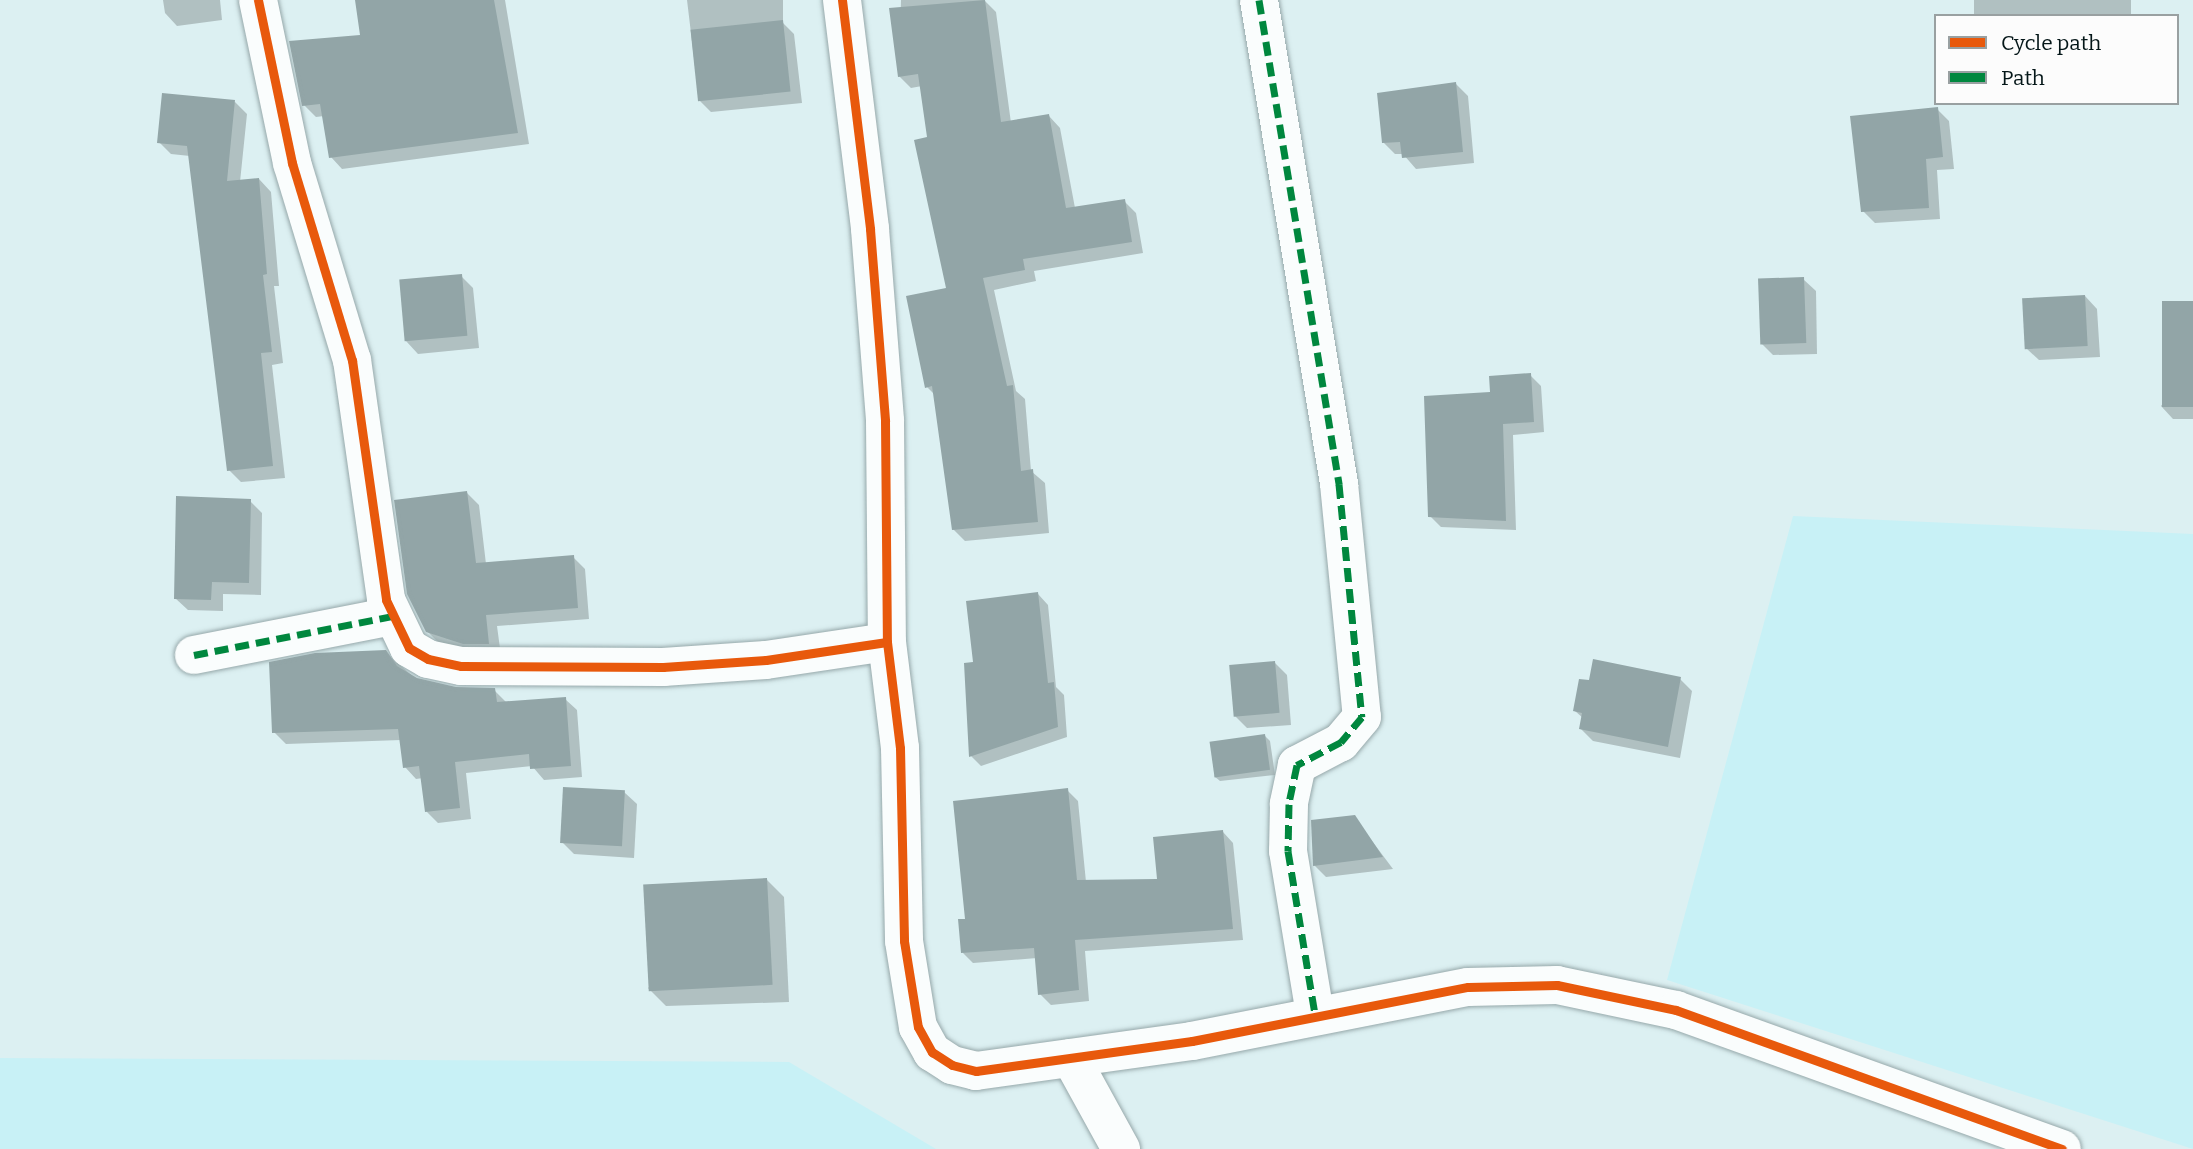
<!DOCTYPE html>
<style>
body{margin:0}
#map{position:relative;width:2193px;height:1149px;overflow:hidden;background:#dcf0f2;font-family:Bitter,serif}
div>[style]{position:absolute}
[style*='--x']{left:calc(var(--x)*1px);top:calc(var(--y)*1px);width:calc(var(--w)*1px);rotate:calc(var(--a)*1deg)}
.built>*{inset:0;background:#c8f1f6}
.shadow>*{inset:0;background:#0003;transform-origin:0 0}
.building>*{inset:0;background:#92a5a7;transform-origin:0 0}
.roads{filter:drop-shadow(0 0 2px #96a8aa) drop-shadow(0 0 2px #96a8aa)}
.minor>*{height:38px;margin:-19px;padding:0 19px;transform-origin:19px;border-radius:19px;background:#fafdfd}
.quiet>*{height:7px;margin-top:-3.5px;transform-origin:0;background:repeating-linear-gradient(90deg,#00873e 0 14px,transparent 0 21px)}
.cycleway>*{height:9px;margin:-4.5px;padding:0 4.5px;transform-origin:4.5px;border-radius:4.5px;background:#e8590c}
span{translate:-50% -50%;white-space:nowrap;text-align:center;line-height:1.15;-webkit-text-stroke:5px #fcfcfc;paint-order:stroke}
.legend{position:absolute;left:1934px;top:14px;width:245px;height:91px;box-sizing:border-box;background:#fcfcfc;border:2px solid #99a0a1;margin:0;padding:9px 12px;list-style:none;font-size:21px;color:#041618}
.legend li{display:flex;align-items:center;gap:14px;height:35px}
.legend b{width:35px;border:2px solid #99a0a1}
</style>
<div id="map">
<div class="built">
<i style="clip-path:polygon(1793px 516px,2193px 534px,2193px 1149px,1667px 980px)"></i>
<i style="clip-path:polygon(0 1058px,789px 1062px,936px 1149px,0 1149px)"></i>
</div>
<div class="shadow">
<i style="clip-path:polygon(163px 0,220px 0,222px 20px,177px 26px,165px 13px)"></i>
<i style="clip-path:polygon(357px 0,505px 0,529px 144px,342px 169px,331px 157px,324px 116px,316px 117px,304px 105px,362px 36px)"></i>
<i style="clip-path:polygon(687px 0,783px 0,783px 23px,794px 34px,802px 103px,711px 112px,699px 100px)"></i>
<i style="clip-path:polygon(901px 0,984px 0,996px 12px,1011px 123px,1049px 116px,1060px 128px,1075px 208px,1124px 201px,1136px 213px,1143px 253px,1034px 271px,1036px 281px,994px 290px,1016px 391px,1025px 399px,1031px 471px,1045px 483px,1049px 533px,965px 541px,953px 529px,935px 395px,927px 387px,948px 290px,922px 86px,911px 88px,899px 76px)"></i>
<i style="left:1974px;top:0;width:157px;height:16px"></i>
<i style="clip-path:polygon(1456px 84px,1468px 96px,1474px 163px,1416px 169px,1403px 154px,1395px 154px,1383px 142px)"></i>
<i style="clip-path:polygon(235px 102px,247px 114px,240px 182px,259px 179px,271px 192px,279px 286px,274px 286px,283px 363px,272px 365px,285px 478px,241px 482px,229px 470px,190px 156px,171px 154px,159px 142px)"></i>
<i style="clip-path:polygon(1937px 109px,1949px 121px,1954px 169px,1937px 170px,1940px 219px,1875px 223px,1863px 211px)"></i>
<i style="clip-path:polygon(461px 276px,473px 288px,479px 348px,418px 354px,406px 341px)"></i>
<i style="clip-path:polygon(1803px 279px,1816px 291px,1817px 354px,1773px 355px,1761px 343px)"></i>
<i style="clip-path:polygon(2085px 296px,2097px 309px,2100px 357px,2039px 360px,2026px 348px)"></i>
<i style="clip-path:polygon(2193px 367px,2193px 419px,2173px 419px,2161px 406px)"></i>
<i style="clip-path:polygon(1530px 375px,1541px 386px,1544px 432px,1513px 435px,1516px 530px,1441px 527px,1430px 516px)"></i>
<i style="clip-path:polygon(467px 493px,479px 505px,486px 564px,573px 557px,585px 569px,589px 619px,497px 626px,501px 656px,440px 644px,427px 631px)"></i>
<i style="clip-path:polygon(250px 501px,262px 513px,261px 595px,223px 594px,223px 611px,188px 610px,175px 598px)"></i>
<i style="clip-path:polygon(1038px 594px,1048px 605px,1056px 687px,1064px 695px,1067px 737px,981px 766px,971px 756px,975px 664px)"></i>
<i style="clip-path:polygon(385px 652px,417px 680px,456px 689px,494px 690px,506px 702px,565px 699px,577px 710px,582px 777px,544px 780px,532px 766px,466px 773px,471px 819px,438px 823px,427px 812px,423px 778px,416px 779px,405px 767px,401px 740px,286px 744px,274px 732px)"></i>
<i style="clip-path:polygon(1275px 663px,1287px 675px,1291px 725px,1247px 728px,1235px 716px)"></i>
<i style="clip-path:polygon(1680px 679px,1692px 691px,1680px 758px,1593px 741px,1581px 729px,1583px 718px,1575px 711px)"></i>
<i style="clip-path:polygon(1264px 735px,1270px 741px,1275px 775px,1220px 781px,1214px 776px)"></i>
<i style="clip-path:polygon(1067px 790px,1078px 801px,1086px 882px,1159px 880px,1223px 832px,1233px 843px,1243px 940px,1085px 951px,1089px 1001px,1051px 1005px,1040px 994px,1037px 958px,973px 963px,963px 953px,967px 920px)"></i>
<i style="clip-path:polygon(624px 792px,637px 804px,634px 858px,574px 854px,562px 842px)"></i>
<i style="clip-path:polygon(1354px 817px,1393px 869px,1326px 877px,1314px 865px)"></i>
<i style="clip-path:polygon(767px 880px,784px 897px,789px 1002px,666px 1006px,648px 988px)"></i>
</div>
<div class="building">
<i style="clip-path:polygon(355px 0,494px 0,518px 133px,329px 158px,320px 104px,302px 106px,289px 41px,360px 35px)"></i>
<i style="clip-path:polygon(985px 0,1001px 122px,1049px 114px,1066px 208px,1125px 199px,1132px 242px,1023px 259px,1025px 270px,983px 278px,1007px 386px,1013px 385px,1021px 471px,1033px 469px,1038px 522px,952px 530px,932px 386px,925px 388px,906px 296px,946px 288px,914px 140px,927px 137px,918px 74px,898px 77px,889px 8px)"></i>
<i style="left:783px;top:20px;width:72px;height:93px;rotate:84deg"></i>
<i style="clip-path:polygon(1456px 82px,1463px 152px,1402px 158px,1400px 142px,1382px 143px,1377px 93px)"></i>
<i style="clip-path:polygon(162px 93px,235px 100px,227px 181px,259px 178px,267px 274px,263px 275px,272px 352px,261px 353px,273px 466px,227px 471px,187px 146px,157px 143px)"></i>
<i style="clip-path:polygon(1938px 107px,1943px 157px,1926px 159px,1929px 208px,1861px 212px,1850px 116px)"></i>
<i style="left:462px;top:274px;width:62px;height:63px;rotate:85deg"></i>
<i style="left:1804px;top:277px;width:66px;height:46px;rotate:88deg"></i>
<i style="left:2085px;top:295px;width:51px;height:63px;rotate:87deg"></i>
<i style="left:2162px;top:301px;width:31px;height:106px"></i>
<i style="clip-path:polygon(1531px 373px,1534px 422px,1503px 424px,1506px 521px,1428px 517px,1424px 396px,1490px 392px,1489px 376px)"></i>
<i style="clip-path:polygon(467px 491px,476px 563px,574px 555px,578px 608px,486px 615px,489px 644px,463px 644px,426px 632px,407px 594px,394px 500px)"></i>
<i style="clip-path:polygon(176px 496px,251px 499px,249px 583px,212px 582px,211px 600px,174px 599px)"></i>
<i style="clip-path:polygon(1038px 592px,1048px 683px,1054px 682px,1058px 727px,969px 757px,964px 663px,973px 662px,966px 601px)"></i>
<i style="clip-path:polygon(386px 650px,397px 666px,417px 678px,456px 687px,495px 688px,497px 702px,566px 697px,571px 766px,530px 769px,529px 754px,455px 762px,460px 808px,425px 812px,419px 766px,403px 768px,398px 729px,272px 733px,269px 662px,315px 653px)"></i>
<i style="clip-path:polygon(1593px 659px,1681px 677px,1668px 747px,1579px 729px,1582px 713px,1573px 711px,1579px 679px,1589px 680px)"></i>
<i style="left:1275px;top:661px;width:52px;height:46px;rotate:85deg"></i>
<i style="left:1265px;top:734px;width:36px;height:56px;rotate:82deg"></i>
<i style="left:563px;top:787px;width:62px;height:56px;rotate:3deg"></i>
<i style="clip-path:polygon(1068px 788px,1077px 880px,1157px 879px,1153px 837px,1223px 830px,1233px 929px,1075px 940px,1079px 990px,1038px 995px,1034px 948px,961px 953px,958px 919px,965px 919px,953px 801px)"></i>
<i style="clip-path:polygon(1355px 815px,1383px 857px,1313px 866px,1311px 820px)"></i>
<i style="left:767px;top:878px;width:107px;height:124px;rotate:87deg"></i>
</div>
<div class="roads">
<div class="minor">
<i style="--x:258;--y:0;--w:167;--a:78.2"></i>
<i style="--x:292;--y:163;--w:206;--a:73.1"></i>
<i style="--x:352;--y:360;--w:242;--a:81.9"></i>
<i style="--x:386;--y:600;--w:53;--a:64.4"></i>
<i style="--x:409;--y:648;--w:22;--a:30"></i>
<i style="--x:428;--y:659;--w:34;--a:12"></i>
<i style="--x:461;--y:666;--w:202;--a:0.3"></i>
<i style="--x:663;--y:667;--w:103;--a:-3.9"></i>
<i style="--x:766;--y:660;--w:122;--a:-8.5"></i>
<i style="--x:842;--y:0;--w:231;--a:83"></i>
<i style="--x:870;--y:229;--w:193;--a:85.5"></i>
<i style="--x:885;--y:421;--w:221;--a:89.5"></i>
<i style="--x:887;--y:642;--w:107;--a:83"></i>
<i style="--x:900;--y:748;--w:193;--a:88.8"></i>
<i style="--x:904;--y:941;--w:87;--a:80.8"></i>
<i style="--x:918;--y:1027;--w:29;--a:61"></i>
<i style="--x:932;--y:1052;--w:24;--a:33"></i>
<i style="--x:952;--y:1065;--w:25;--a:14"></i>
<i style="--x:976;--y:1071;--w:218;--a:-7.9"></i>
<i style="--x:1192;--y:1041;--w:281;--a:-11.1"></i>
<i style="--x:1468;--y:987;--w:89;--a:-1.3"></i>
<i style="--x:1557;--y:985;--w:122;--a:11.9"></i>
<i style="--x:1676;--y:1010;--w:410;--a:19.8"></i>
<i style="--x:1259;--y:0;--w:491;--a:80.6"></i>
<i style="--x:1339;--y:484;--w:234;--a:84.4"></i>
<i style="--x:1362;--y:717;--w:33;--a:130"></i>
<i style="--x:1341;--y:742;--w:50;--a:152.4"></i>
<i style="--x:1297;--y:765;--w:40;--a:102"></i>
<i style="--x:1289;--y:804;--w:47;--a:91.2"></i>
<i style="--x:1288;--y:851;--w:165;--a:80.6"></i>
<i style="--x:194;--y:655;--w:202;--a:-11.1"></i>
<i style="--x:1071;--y:1058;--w:104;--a:61.2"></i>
</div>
</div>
<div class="quiet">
<i style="--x:1259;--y:0;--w:491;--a:80.6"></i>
<i style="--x:1339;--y:484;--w:234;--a:84.4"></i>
<i style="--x:1362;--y:717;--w:33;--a:130"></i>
<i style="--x:1341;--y:742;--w:50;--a:152.4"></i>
<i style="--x:1297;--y:765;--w:40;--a:102"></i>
<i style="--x:1289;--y:804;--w:47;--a:91.2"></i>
<i style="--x:1288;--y:851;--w:165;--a:80.6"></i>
<i style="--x:194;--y:655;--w:202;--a:-11.1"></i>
</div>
<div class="cycleway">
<i style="--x:258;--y:0;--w:167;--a:78.2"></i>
<i style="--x:292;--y:163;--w:206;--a:73.1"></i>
<i style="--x:352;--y:360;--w:242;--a:81.9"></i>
<i style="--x:386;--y:600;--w:53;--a:64.4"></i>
<i style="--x:409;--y:648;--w:22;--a:30"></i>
<i style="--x:428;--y:659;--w:34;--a:12"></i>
<i style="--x:461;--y:666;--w:202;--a:0.3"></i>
<i style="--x:663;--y:667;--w:103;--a:-3.9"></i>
<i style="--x:766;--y:660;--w:122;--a:-8.5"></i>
<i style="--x:842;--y:0;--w:231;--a:83"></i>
<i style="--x:870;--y:229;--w:193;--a:85.5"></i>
<i style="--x:885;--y:421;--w:221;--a:89.5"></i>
<i style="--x:887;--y:642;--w:107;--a:83"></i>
<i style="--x:900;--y:748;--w:193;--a:88.8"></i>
<i style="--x:904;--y:941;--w:87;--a:80.8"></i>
<i style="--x:918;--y:1027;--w:29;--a:61"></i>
<i style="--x:932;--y:1052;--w:24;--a:33"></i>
<i style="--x:952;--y:1065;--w:25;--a:14"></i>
<i style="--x:976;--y:1071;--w:218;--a:-7.9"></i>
<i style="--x:1192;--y:1041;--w:281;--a:-11.1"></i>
<i style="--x:1468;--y:987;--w:89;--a:-1.3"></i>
<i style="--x:1557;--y:985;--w:122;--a:11.9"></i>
<i style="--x:1676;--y:1010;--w:410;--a:19.8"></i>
</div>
<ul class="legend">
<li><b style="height:9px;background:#e8590c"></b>Cycle path</li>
<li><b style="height:9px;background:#00873e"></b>Path</li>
</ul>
</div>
